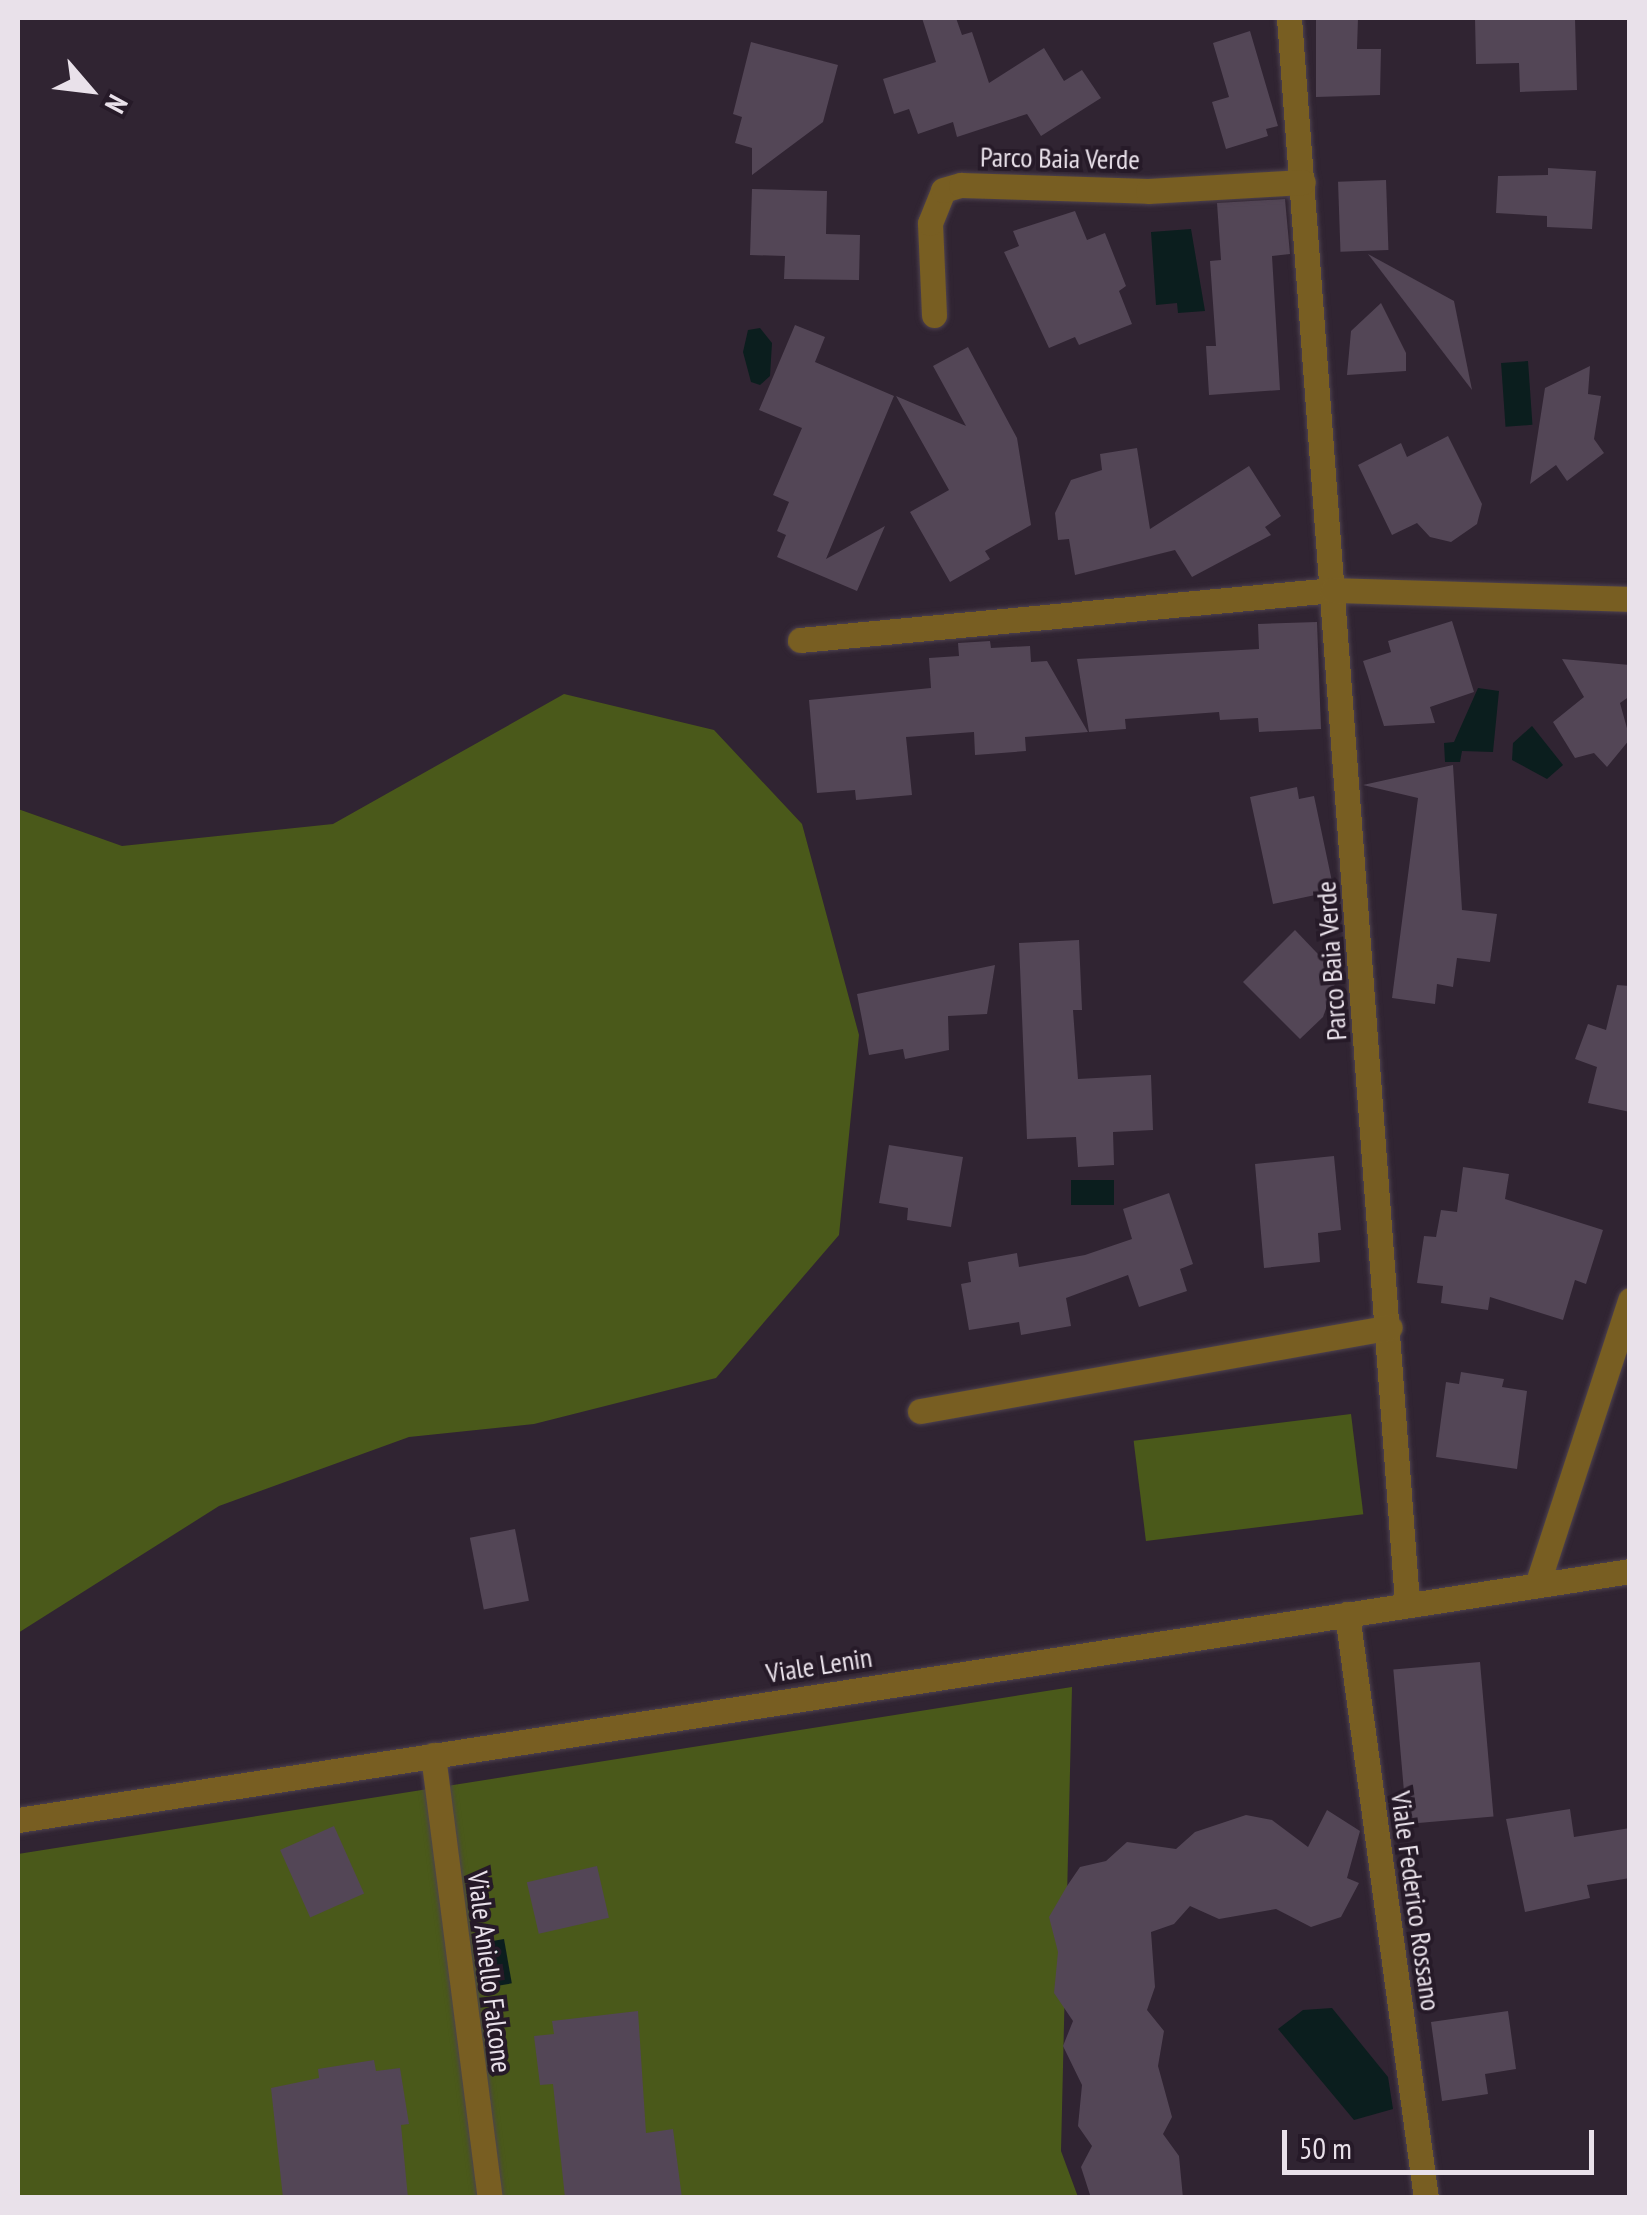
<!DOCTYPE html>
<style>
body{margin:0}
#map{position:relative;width:1647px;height:2215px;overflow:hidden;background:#302432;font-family:"PT Sans Narrow",sans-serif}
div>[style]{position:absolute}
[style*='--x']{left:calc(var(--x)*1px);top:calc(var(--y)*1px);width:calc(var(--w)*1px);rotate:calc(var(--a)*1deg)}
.green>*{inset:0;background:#4a591a;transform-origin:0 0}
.water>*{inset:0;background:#0b1e1e;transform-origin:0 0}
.building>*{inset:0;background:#534656;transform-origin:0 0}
.roads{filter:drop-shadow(0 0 2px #4e424f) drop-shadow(0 0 2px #4e424f)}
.minor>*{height:25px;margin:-12.5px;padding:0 12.5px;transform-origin:12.5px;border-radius:12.5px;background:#785e22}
span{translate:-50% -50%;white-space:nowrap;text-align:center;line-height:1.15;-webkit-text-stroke:8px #261a28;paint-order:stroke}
.street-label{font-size:28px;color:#e9e1ea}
.frame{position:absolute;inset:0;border:20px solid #e9e1ea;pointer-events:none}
.north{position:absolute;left:40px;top:40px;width:100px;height:100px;-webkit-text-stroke:8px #261a28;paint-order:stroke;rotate:118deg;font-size:28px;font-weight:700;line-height:40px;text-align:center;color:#e9e1ea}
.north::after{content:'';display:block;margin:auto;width:35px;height:45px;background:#e9e1ea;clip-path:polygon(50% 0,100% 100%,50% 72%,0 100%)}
.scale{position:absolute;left:1282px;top:2130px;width:312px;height:45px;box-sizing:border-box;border:5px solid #e9e1ea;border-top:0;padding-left:12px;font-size:30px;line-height:35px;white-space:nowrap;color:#e9e1ea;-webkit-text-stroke:8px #261a28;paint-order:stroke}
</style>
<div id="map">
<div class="green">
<i style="clip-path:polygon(564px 694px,714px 730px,802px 824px,859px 1035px,839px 1235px,716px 1378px,534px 1424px,409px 1437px,219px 1506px,18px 1633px,18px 809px,122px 846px,333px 824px)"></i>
<i style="left:1351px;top:1414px;width:101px;height:219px;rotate:83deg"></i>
<i style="clip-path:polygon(1072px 1687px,1061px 2151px,1078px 2197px,18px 2198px,18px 1854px)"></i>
</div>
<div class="water">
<i style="clip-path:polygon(1191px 229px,1205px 311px,1178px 313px,1177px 303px,1156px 305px,1151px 232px)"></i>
<i style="clip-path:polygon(760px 328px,772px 343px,770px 376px,760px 385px,751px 382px,743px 352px,748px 330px)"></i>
<i style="left:1528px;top:361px;width:64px;height:27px;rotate:86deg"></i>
<i style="clip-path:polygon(1478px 688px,1499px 691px,1493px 752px,1462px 751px,1460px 762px,1445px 762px,1444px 743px,1454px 742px)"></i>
<i style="clip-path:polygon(1532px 726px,1563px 765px,1547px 779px,1512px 760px,1513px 743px)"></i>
<i style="left:1071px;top:1180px;width:43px;height:25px"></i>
<i style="left:504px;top:1939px;width:45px;height:23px;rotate:80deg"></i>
<i style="clip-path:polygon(1332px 2008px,1388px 2077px,1393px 2109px,1354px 2120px,1278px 2029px,1303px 2010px)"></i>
</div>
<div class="building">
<i style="clip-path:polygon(922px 18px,956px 18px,962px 35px,972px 32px,989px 83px,1044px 48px,1064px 81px,1082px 70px,1101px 98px,1041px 136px,1027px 114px,957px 137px,953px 122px,918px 134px,909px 109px,894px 114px,883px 79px,936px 62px)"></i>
<i style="clip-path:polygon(1316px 18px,1358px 18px,1357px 49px,1381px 49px,1380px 95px,1316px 97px)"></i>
<i style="clip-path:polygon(1475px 18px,1575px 18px,1577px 90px,1520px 92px,1519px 63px,1476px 64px)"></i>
<i style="clip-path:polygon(1250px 31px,1278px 126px,1266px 129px,1268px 136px,1226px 149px,1212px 102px,1229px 97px,1213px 43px)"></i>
<i style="clip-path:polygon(751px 42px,838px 65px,823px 122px,752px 175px,752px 148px,735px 143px,742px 117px,733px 114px)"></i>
<i style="clip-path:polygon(1548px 168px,1596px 171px,1592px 229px,1547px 227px,1547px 216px,1496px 213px,1498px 176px,1548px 175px)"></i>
<i style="left:1386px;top:180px;width:70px;height:48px;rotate:88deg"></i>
<i style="clip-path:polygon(752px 189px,827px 191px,826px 234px,860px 235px,859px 280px,784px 279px,785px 256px,750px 255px)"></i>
<i style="clip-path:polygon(1285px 199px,1290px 254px,1272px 256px,1280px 390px,1209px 395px,1206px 346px,1216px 346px,1210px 261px,1221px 260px,1217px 203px)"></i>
<i style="clip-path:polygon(1075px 211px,1087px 240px,1105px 233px,1126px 286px,1119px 291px,1132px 324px,1079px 345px,1075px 337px,1049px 348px,1004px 252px,1019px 246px,1013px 231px)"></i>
<i style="clip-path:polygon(1368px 254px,1454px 301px,1472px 390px)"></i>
<i style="clip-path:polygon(1381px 303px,1406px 353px,1406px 371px,1347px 375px,1351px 331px)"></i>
<i style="clip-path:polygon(795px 325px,825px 337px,815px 362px,894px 396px,826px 559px,885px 526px,857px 591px,777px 557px,786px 535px,777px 531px,789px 502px,773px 495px,802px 428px,759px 410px)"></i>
<i style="clip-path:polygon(968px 347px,1017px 438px,1031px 525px,985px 551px,990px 559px,950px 582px,910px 512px,949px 490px,896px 396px,966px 426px,933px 366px)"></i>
<i style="clip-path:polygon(1590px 366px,1588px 394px,1601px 396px,1594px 439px,1604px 453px,1567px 481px,1556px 465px,1530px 484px,1545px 388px)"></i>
<i style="clip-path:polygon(1448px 436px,1482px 504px,1477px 524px,1451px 542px,1430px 537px,1417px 523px,1392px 535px,1358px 465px,1401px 443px,1407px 457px)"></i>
<i style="clip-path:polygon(1137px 448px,1150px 529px,1249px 466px,1281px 516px,1265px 527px,1271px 535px,1192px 577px,1175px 550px,1075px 575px,1069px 539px,1058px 540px,1055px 513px,1071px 480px,1102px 470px,1100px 454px)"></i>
<i style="clip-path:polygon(1452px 621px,1474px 692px,1430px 707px,1435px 723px,1384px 726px,1363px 661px,1391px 652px,1388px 641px)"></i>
<i style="clip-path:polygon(1317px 622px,1321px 729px,1259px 732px,1258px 718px,1220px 720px,1219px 712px,1125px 719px,1126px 729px,1089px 732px,1077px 659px,1259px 649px,1258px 624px)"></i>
<i style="clip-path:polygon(990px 641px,991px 648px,1030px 646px,1031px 662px,1047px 661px,1088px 732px,1025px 737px,1026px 751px,975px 755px,974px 732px,906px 737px,912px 795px,856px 800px,855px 790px,817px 793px,809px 700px,931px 688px,929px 658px,959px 656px,958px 643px)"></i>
<i style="clip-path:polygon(1562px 659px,1630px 665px,1630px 696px,1620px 703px,1630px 739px,1607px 767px,1594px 753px,1575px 758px,1553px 722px,1584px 697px)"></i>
<i style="clip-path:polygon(1453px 765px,1462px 910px,1497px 914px,1490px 962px,1457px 958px,1453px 987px,1437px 984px,1435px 1004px,1392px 998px,1418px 798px,1363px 785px)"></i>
<i style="clip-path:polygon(1297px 787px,1299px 799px,1314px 796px,1334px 891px,1273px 904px,1250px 797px)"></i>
<i style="clip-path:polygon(1295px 930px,1338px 975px,1323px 1017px,1300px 1039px,1243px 982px)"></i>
<i style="clip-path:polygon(1079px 940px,1082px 1010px,1073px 1010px,1078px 1079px,1151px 1075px,1153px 1130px,1113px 1132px,1114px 1165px,1078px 1167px,1076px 1137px,1027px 1139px,1019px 943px)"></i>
<i style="clip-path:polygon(995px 965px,987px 1014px,948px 1016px,949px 1050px,905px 1059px,903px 1049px,869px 1055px,857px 994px)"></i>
<i style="clip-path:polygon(1617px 985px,1630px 986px,1630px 1112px,1588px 1103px,1597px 1067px,1575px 1059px,1588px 1024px,1606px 1030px)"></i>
<i style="clip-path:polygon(889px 1145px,963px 1157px,951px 1227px,907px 1220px,908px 1208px,879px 1203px)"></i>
<i style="clip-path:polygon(1334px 1156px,1341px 1230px,1318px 1233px,1320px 1262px,1264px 1268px,1255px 1164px)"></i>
<i style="clip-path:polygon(1463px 1167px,1509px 1174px,1505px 1199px,1603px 1230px,1586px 1284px,1575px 1280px,1563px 1320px,1490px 1297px,1488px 1310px,1441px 1303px,1443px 1286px,1417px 1283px,1424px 1236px,1436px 1237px,1441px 1210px,1457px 1212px)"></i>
<i style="clip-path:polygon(1169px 1193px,1193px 1264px,1180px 1269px,1187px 1291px,1139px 1307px,1128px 1275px,1066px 1298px,1071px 1326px,1021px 1335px,1019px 1322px,969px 1330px,961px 1284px,971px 1282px,968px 1262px,1017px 1253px,1019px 1267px,1085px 1255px,1132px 1239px,1123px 1209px)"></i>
<i style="clip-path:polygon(1461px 1372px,1504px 1379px,1502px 1387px,1527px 1391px,1517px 1469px,1436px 1457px,1446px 1382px,1459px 1384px)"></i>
<i style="left:515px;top:1529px;width:73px;height:46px;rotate:79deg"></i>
<i style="left:1480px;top:1662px;width:155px;height:87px;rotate:85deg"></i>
<i style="clip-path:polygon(1570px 1809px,1574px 1837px,1630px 1828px,1630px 1878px,1587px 1885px,1590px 1898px,1525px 1912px,1506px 1819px)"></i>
<i style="clip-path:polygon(1327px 1810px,1360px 1831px,1347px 1878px,1359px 1883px,1341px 1917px,1311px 1927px,1276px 1909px,1219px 1919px,1190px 1906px,1174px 1924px,1151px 1932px,1155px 1987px,1147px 2010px,1164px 2031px,1158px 2066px,1172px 2117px,1163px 2134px,1179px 2156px,1183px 2198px,1091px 2198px,1081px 2167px,1092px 2146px,1078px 2126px,1082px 2085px,1063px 2046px,1073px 2021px,1054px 1993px,1058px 1952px,1049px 1917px,1067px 1886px,1080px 1867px,1106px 1861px,1127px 1842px,1176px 1849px,1195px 1832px,1246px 1815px,1272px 1820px,1308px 1847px)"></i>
<i style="left:334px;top:1826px;width:74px;height:59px;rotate:66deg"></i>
<i style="left:597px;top:1866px;width:53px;height:72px;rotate:77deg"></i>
<i style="clip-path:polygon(638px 2011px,646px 2133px,673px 2129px,682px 2198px,565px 2198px,553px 2084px,540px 2085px,534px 2036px,554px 2034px,552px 2021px)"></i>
<i style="clip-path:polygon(1508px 2011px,1516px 2069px,1485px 2074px,1488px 2094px,1442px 2101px,1431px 2022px)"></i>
<i style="clip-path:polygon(374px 2060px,376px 2071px,400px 2068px,409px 2124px,401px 2125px,408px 2198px,283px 2198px,271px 2088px,319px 2078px,318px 2069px)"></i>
</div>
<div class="roads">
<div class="minor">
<i style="--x:1289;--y:18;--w:1590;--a:85.74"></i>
<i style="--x:934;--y:315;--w:92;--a:-92.5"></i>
<i style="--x:930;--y:223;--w:35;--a:-68"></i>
<i style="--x:943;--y:190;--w:19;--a:-16"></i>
<i style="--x:961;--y:185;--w:187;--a:1.8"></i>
<i style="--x:1148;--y:191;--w:155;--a:-3.3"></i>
<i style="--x:800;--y:640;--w:535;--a:-5.36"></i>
<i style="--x:1333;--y:590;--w:297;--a:1.7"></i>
<i style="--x:920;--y:1411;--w:477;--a:-10.1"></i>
<i style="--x:1537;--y:1585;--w:300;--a:-71.9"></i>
<i style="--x:1347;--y:1614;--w:589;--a:82.3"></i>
<i style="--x:433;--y:1755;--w:447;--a:82.7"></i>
<i style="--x:18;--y:1820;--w:1631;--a:-8.78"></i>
</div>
</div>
<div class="street-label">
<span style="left:1060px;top:158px;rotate:1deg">Parco Baia Verde</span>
<span style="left:1331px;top:961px;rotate:-94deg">Parco Baia Verde</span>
<span style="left:819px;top:1665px;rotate:-9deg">Viale Lenin</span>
<span style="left:1416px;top:1901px;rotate:82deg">Viale Federico Rossano</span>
<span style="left:490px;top:1972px;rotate:83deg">Viale Aniello Falcone</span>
</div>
<div class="frame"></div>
<div class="north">N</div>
<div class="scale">50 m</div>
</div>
